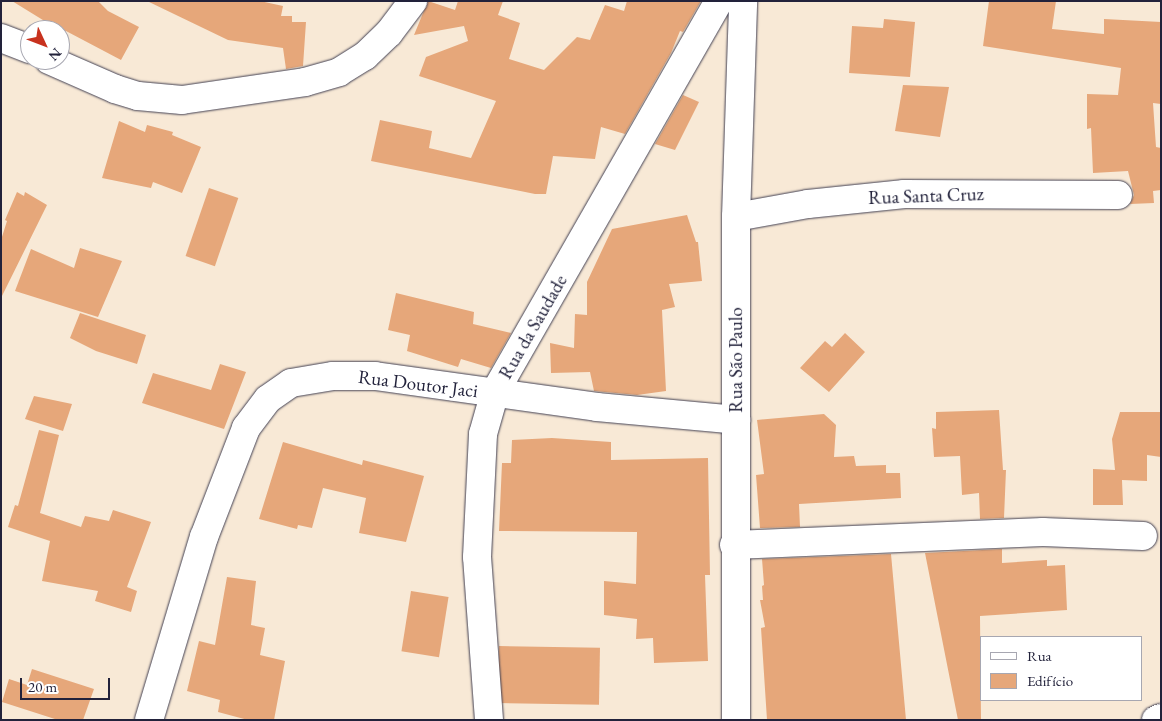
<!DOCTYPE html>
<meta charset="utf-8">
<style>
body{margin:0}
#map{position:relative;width:1162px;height:721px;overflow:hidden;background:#f8e9d6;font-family:"EB Garamond",serif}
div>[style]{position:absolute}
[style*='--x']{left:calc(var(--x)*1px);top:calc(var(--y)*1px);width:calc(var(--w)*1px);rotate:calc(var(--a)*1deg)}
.building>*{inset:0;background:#e6a77a;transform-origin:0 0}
.roads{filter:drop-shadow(0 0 1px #424052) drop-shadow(0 0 1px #424052)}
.minor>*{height:28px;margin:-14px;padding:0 14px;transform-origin:14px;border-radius:14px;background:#fff}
span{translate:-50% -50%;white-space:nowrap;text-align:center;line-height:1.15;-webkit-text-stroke:4.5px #fff;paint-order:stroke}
.street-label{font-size:19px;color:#22223b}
.frame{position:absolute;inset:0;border:2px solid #22223b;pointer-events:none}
.legend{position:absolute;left:980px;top:636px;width:162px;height:65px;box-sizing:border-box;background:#fff;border:1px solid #a7a7b1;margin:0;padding:6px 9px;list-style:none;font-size:15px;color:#22223b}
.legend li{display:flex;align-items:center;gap:10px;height:25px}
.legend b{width:25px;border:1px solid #a7a7b1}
.north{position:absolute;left:20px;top:20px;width:50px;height:50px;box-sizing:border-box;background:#fff;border:1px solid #a7a7b1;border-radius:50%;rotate:133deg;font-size:14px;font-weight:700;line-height:20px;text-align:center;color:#22223b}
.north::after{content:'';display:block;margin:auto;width:18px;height:22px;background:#c8321e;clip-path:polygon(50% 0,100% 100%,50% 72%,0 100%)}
.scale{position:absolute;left:20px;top:678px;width:90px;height:22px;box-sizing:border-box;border:2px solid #22223b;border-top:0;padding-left:6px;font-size:15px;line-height:18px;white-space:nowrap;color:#22223b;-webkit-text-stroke:4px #fff;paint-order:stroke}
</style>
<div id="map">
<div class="building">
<i style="clip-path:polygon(12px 1px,98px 1px,108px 11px,139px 27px,121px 60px,66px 31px,64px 33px)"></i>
<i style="clip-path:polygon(147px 1px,260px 1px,283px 6px,281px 16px,292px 16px,292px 22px,306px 22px,303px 66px,286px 69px,283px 48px,228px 40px)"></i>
<i style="clip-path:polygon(428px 1px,455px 10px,458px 1px,503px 1px,498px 15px,520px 23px,509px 59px,544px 70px,577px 37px,590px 40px,605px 5px,624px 11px,627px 1px,701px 1px,683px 32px,680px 31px,671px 53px,625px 134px,601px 127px,595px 159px,553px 156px,546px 194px,535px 194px,371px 161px,380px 120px,432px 131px,429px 148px,471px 158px,496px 101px,419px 76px,426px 57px,468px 41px,464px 26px,414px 35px)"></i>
<i style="clip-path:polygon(989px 1px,1056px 1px,1052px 29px,1104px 34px,1104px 19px,1161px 22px,1161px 104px,1153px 103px,1156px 147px,1161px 148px,1161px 190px,1153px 191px,1154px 203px,1130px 204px,1134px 195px,1128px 171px,1093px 173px,1091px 128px,1087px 129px,1087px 94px,1118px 95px,1121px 68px,983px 46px)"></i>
<i style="clip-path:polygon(884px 19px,915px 22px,910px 77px,849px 73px,852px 26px,883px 28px)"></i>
<i style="clip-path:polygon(903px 85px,949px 87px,940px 137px,895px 131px)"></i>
<i style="clip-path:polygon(683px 95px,699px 102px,675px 150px,655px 144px)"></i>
<i style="clip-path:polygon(119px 121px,145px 132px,147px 125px,173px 132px,172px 135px,201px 147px,182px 193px,153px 182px,151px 188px,102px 178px)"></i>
<i style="left:209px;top:188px;width:31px;height:72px;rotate:19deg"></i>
<i style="clip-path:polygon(17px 192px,24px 196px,25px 192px,47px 205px,1px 298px,1px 240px,7px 221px,5px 220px)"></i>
<i style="clip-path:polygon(687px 215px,696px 242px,698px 242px,702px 281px,669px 284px,675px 307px,662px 310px,666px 391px,637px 395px,594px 391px,590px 372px,551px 373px,550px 343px,574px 348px,575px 314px,587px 315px,587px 282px,612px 229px)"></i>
<i style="clip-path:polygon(80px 248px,122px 261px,98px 317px,15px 291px,31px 249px,74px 268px)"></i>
<i style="clip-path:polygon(396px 293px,474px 312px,473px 324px,511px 333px,491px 368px,461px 359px,458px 367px,407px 351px,410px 335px,388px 330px)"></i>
<i style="clip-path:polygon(80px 313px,146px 335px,137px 364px,96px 351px,70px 338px)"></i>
<i style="clip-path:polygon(845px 333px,865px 352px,829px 392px,800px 368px,825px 341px,832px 347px)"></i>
<i style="clip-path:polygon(220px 364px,246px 372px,224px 429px,142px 403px,153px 373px,211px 390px)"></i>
<i style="clip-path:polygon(34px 396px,72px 404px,63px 431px,25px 419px)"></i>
<i style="clip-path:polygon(999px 410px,1003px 470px,1006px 470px,1004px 518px,980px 519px,979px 493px,962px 495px,960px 456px,934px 457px,932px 428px,936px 429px,936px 412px)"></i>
<i style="clip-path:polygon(1120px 412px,1161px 412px,1161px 457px,1147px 455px,1147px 481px,1122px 480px,1123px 505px,1093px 505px,1093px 469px,1115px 470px,1112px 439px)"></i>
<i style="clip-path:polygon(824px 414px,836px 425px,834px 457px,854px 456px,856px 466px,886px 465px,886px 473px,900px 473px,901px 498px,799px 504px,800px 527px,760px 528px,756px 475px,764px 474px,757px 420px)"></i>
<i style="clip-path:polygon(39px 430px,59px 435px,40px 513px,81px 527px,85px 516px,109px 521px,113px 510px,151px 522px,127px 587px,137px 591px,131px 612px,95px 601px,98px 591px,42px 581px,50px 541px,8px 527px,15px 505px,18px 506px)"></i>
<i style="clip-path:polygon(552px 438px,611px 442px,611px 460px,708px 458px,710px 575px,705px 575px,708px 661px,654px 663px,653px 638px,636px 639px,637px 619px,604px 615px,604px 581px,636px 584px,637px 532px,499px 531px,502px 463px,511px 463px,512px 440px)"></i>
<i style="clip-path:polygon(283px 442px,362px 465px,363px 460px,424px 476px,406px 542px,359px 533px,366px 498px,323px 488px,312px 528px,298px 525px,297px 529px,259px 519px)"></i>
<i style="clip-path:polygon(1002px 549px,1002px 563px,1047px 560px,1047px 566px,1065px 565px,1067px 610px,980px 616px,981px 720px,958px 720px,925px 553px)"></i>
<i style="clip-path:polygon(891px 554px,906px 720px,767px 720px,761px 628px,765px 627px,760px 600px,763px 600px,762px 586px,764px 585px,762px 559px)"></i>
<i style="clip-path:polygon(227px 577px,256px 581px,251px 625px,265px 628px,260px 655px,285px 661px,274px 720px,248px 720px,218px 712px,220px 700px,187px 691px,199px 641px,215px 645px)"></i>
<i style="left:411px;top:591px;width:38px;height:61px;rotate:9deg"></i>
<i style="left:499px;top:646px;width:101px;height:57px;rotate:1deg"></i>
<i style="clip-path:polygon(32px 669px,94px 689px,83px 720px,58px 720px,2px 702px,9px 679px,27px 685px)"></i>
</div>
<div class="roads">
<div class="minor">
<i style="--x:1;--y:38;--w:31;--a:21"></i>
<i style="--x:49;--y:60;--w:72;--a:23.7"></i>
<i style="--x:115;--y:89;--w:24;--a:17"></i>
<i style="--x:138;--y:96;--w:44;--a:5.2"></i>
<i style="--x:182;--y:100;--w:124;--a:-8.3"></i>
<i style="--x:305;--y:82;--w:35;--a:-16"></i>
<i style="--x:339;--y:72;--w:31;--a:-32"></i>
<i style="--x:365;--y:56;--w:33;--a:-44"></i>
<i style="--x:389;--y:33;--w:40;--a:-53"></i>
<i style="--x:736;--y:217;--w:73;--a:-10.2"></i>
<i style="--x:808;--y:204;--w:97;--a:-5.9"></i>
<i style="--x:904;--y:194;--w:214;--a:0.3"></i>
<i style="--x:734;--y:545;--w:309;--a:-2.4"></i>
<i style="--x:1043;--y:532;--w:100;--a:2.3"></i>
<i style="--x:149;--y:720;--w:191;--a:-73.3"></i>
<i style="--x:204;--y:537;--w:117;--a:-68.9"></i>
<i style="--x:246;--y:428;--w:36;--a:-53"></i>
<i style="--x:268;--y:399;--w:28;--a:-35"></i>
<i style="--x:291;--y:383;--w:43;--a:-9.5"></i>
<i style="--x:333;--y:376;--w:42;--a:0"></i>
<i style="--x:375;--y:376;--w:224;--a:7.9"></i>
<i style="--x:597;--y:407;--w:140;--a:5.3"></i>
<i style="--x:489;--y:720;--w:163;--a:-94.2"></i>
<i style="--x:477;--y:557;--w:123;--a:-87.2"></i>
<i style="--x:483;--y:434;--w:44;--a:-74.1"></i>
<i style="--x:495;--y:392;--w:451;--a:-60.2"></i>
<i style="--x:736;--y:720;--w:503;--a:-90"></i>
<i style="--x:736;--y:217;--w:216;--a:-88.1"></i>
<i style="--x:1156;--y:720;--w:5;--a:-22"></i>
</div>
</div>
<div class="street-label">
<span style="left:926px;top:196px;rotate:-2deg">Rua Santa Cruz</span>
<span style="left:533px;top:327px;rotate:-60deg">Rua da Saudade</span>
<span style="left:736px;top:360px;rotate:-90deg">Rua São Paulo</span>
<span style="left:418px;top:384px;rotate:7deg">Rua Doutor Jaci</span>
</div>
<div class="frame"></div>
<ul class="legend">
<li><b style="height:6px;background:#fff"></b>Rua</li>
<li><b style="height:14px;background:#e6a77a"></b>Edifício</li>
</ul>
<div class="north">N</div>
<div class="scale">20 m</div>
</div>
